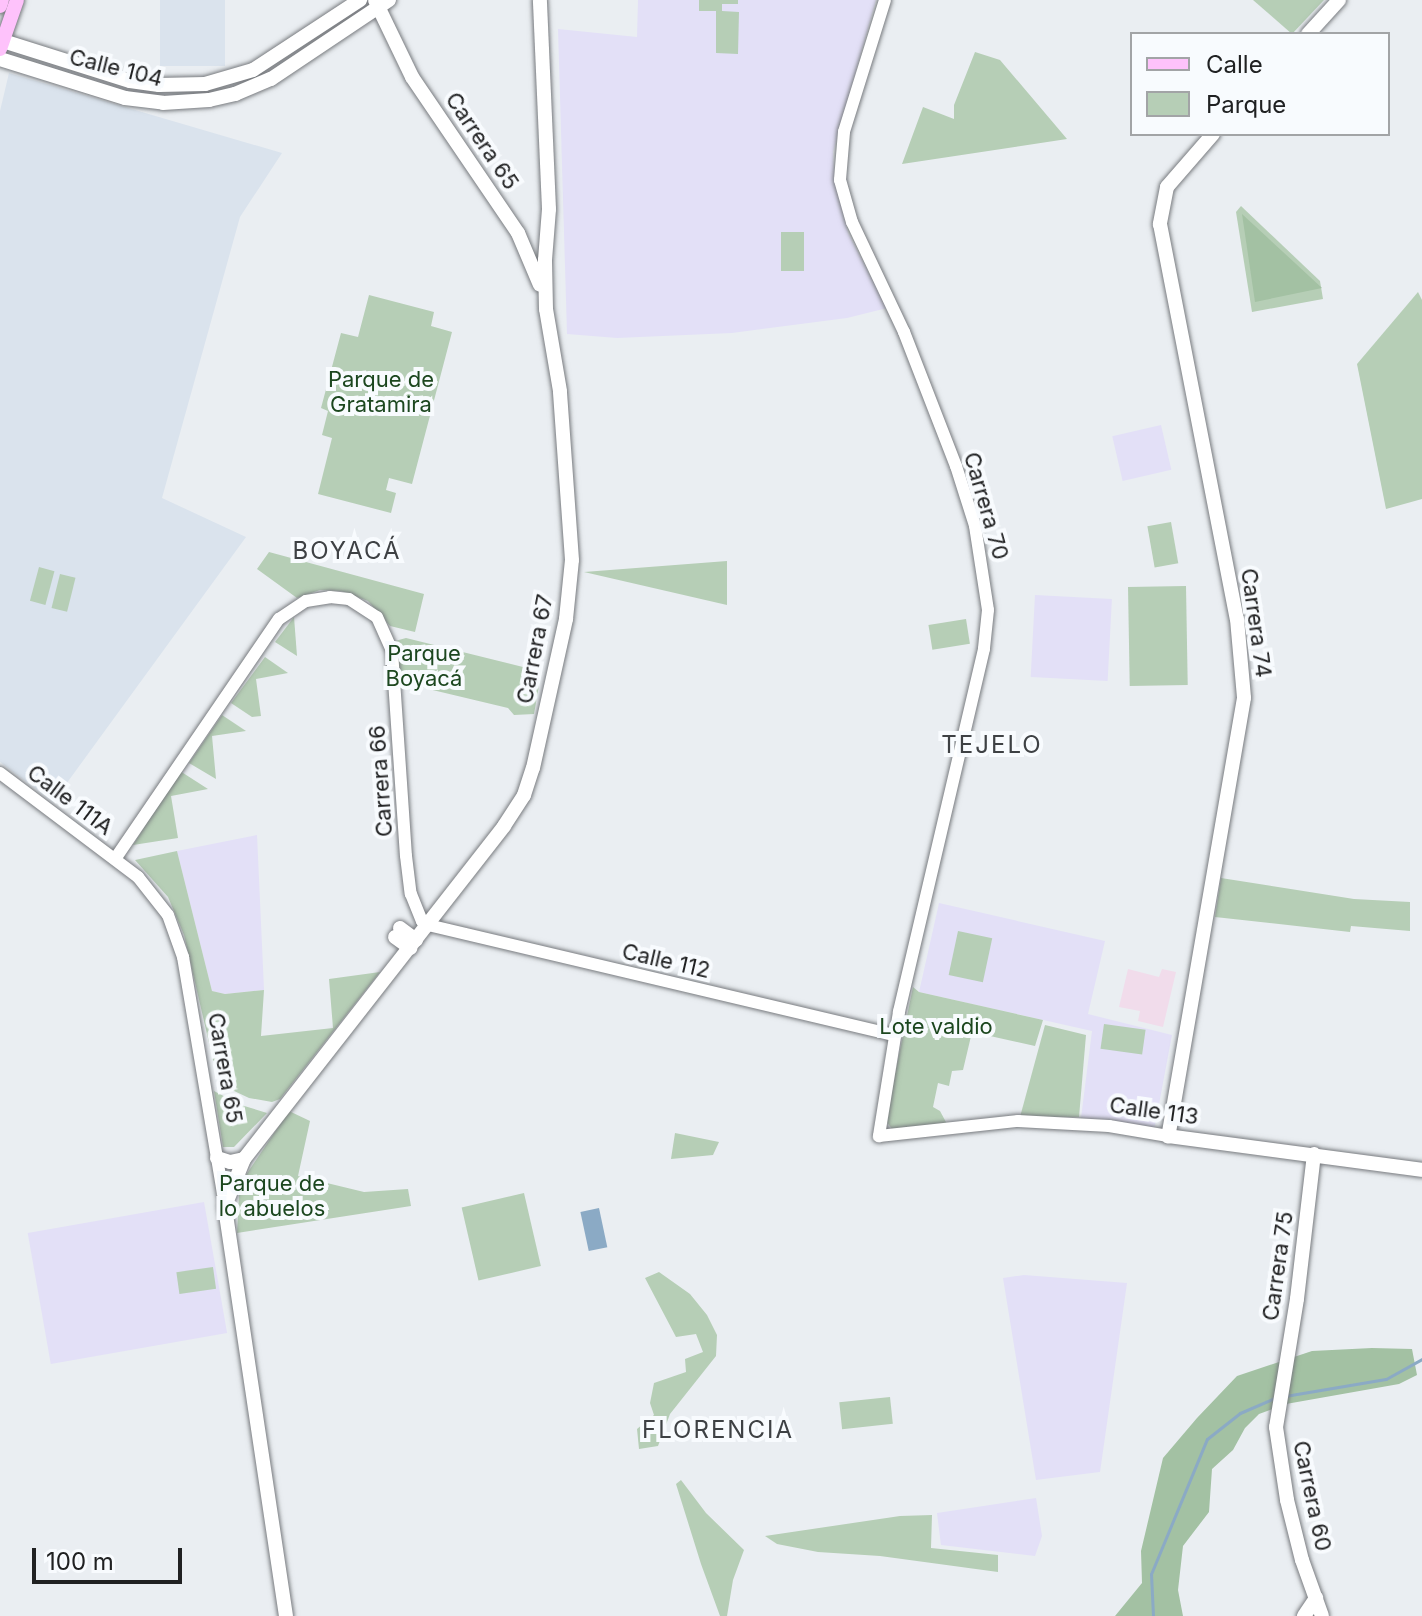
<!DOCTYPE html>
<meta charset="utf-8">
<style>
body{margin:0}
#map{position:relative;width:1422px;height:1616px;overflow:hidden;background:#eaeef2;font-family:Inter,sans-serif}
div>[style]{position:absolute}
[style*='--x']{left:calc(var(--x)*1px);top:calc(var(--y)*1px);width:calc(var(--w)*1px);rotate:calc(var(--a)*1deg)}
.built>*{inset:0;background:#dae3ed;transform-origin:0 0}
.education>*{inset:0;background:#e3e0f7;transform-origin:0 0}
.medical>*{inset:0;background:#f1dceb}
.green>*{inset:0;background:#b6ceb6;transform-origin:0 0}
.forest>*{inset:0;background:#a3c1a3}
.water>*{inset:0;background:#8baac5;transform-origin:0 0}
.stream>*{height:3px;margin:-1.5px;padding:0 1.5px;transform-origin:1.5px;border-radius:1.5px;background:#8baac5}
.roads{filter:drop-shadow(0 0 2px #787b7f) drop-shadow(0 0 2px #787b7f)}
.tertiary>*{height:12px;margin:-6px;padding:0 6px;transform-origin:6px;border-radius:6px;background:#fff}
.secondary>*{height:14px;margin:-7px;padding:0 7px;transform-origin:7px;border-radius:7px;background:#fff}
.primary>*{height:14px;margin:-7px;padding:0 7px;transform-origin:7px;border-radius:7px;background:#fec2fb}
span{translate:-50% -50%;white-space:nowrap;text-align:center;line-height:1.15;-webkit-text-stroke:8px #f8fbfe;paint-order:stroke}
.street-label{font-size:22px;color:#202122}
.park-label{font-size:22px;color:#1c471f}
.neighbourhood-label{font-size:24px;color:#3e4144;letter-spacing:2px}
.legend{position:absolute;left:1130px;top:32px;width:260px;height:104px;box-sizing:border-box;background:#f8fbfe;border:2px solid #a2a4a6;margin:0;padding:10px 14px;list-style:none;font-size:24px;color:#202122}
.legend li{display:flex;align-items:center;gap:16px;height:40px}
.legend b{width:40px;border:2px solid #a2a4a6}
.scale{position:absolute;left:32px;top:1548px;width:150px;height:36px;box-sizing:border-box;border:4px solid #202122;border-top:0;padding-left:10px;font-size:24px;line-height:28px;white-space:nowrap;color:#202122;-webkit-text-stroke:6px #f8fbfe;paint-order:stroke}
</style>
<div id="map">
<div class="built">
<i style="left:160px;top:0;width:65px;height:66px"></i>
<i style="clip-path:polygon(9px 73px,282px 153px,240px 217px,162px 498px,246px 537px,53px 802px,0 762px,0 111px)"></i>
</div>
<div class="education">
<i style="clip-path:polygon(638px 0,876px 0,833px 152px,834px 170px,848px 233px,887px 308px,847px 318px,732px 333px,617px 338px,567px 334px,558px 29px,637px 37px)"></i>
<i style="left:1161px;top:425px;width:46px;height:50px;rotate:77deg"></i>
<i style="left:1035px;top:595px;width:77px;height:82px;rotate:3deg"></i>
<i style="clip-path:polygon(257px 835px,264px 990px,225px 994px,212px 991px,177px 851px)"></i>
<i style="clip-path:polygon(939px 903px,1105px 941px,1088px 1014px,1172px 1035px,1154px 1131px,1081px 1118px,1092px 1031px,919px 992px)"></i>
<i style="left:204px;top:1202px;width:133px;height:179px;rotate:80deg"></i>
<i style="clip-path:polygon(1024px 1275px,1127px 1283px,1100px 1472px,1036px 1480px,1003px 1278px)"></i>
<i style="clip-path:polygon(1036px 1498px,1042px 1536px,1035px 1556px,941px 1545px,937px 1513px)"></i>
</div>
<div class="medical">
<i style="clip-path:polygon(1128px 969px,1159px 977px,1162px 969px,1176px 972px,1163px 1027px,1138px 1021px,1140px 1011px,1119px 1007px)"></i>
</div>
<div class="green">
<i style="clip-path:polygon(699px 0,738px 0,738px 4px,722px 4px,722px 11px,739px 12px,738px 54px,716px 53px,716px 11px,699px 11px)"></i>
<i style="clip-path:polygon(1253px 0,1324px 0,1292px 34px)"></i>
<i style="clip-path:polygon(975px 52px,1000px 60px,1067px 139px,902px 164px,923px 107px,954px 119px,954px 105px)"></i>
<i style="clip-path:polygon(1241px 206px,1320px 281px,1323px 299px,1252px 312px,1236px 212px)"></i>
<i style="left:781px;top:232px;width:23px;height:39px"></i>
<i style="clip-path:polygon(1418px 292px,1422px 300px,1422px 499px,1386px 509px,1357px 364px)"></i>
<i style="clip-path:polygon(369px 295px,434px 312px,431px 326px,452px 332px,412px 484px,389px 478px,386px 490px,396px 493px,391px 513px,318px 494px,332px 438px,322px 435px,328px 411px,321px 408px,341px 333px,358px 337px)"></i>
<i style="left:1171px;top:522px;width:42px;height:24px;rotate:80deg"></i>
<i style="clip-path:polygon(269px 552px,424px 594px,415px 632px,390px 626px,368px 601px,341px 591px,320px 590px,297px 598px,257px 569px)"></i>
<i style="clip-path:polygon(727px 561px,727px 605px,584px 572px)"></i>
<i style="left:39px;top:567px;width:16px;height:35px;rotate:15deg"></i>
<i style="left:60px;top:574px;width:16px;height:35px;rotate:14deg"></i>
<i style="left:1186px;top:586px;width:99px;height:58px;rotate:89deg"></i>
<i style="clip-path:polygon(294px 617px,297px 656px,275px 642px)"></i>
<i style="left:966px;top:619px;width:25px;height:38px;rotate:81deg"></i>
<i style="clip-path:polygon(406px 638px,531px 669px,540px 680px,534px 714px,514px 715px,508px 708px,399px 682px,395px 641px)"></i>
<i style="clip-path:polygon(265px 657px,288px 673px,256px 679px,261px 716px,252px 717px,231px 703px)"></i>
<i style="clip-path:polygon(222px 715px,246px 731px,212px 736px,216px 779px,189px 763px)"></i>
<i style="clip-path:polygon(180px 771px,208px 789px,171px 796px,178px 838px,133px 845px)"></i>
<i style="clip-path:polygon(177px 851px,212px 991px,225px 994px,264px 990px,261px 1036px,333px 1028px,329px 979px,380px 972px,280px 1099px,272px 1102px,249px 1098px,232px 1090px,213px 1060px,184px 935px,168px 897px,135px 860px)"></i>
<i style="clip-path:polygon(1221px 878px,1354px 899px,1410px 902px,1410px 931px,1351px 926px,1350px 932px,1215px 917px)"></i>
<i style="left:958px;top:931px;width:35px;height:45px;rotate:12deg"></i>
<i style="clip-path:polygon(913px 987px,919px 992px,1043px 1020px,1035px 1046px,972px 1032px,963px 1070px,952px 1071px,949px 1086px,938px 1083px,933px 1107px,940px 1111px,947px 1124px,892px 1129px,886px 1121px,889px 1103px)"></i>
<i style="left:1104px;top:1024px;width:42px;height:25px;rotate:8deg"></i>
<i style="clip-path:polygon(1045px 1025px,1086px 1035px,1079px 1117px,1020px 1117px)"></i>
<i style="clip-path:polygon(214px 1091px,241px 1105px,267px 1113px,234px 1147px,223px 1147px)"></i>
<i style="clip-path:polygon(289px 1111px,310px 1121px,298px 1176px,364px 1192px,408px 1189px,411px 1206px,237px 1233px,239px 1195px,246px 1175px)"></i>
<i style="clip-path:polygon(675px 1133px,719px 1142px,713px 1155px,671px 1159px)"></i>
<i style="left:524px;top:1193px;width:75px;height:64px;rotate:77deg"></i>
<i style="left:213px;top:1267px;width:22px;height:37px;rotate:82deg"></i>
<i style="clip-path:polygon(659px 1272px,690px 1294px,707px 1315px,717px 1335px,716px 1356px,670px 1414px,658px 1446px,639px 1449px,637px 1429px,654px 1415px,650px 1403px,654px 1383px,686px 1372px,685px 1359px,703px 1352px,696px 1334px,676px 1337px,645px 1278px)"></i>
<i style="left:890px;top:1397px;width:27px;height:51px;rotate:84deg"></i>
<i style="clip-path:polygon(681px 1480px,706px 1513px,744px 1550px,733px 1580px,727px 1616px,720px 1616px,701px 1564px,676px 1484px)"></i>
<i style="clip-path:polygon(932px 1515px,931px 1548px,998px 1555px,998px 1572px,880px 1556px,818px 1552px,777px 1544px,765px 1536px,900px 1516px)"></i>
</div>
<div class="forest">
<i style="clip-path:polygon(1242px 214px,1322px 288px,1255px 302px)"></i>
<i style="clip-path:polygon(1372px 1348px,1412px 1349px,1417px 1375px,1399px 1384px,1286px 1404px,1259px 1414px,1245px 1428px,1233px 1450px,1212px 1469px,1209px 1512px,1183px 1546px,1178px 1590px,1183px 1616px,1115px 1616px,1142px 1583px,1141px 1551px,1163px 1458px,1197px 1418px,1237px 1376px,1312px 1351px)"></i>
</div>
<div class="water">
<i style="left:599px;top:1208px;width:40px;height:19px;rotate:78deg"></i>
</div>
<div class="stream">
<i style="--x:1285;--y:1396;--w:102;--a:-9.6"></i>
<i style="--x:1386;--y:1379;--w:41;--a:-29.1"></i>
<i style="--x:1153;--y:1616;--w:42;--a:-92.7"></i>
<i style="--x:1151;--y:1574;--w:146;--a:-67.5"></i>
<i style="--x:1207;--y:1439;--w:42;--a:-38.2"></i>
<i style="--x:1240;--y:1413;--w:40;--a:-23.4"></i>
</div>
<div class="roads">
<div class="tertiary">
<i style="--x:885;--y:0;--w:138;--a:107.3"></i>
<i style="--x:844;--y:132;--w:48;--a:94.8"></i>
<i style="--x:840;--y:180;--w:44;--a:74.1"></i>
<i style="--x:852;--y:222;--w:122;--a:64.7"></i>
<i style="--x:904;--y:332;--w:144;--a:68.8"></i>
<i style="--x:956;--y:466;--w:63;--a:72.4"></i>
<i style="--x:975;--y:526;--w:85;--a:81.2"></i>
<i style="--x:988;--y:610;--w:39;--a:96"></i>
<i style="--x:984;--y:649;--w:373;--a:103.2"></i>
<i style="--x:899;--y:1012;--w:126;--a:99.2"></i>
<i style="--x:879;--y:1136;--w:140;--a:-6.2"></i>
<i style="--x:1018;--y:1121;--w:91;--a:3.1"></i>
<i style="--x:1109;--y:1126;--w:60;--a:9.6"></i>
<i style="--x:0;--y:773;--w:173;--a:37"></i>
<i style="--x:138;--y:877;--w:48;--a:51.7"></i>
<i style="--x:168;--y:915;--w:45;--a:70.3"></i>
<i style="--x:183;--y:957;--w:253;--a:80.4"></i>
<i style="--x:115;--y:859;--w:291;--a:-55.7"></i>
<i style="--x:279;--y:619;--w:32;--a:-34"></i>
<i style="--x:306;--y:601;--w:24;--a:-9"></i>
<i style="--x:330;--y:597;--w:19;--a:6"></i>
<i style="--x:349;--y:599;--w:33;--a:33"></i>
<i style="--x:377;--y:617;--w:37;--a:66"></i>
<i style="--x:392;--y:651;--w:205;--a:86.1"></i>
<i style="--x:406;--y:856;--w:38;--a:83"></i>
<i style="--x:411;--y:894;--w:29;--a:68"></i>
<i style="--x:422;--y:921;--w:7;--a:34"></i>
<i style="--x:428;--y:925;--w:480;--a:13.3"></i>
</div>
<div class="secondary">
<i style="--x:375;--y:0;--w:85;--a:64.3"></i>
<i style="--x:412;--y:77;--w:189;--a:55.8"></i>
<i style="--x:518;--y:233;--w:56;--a:67.1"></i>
<i style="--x:1308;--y:34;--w:46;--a:-47.6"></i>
<i style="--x:3;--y:41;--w:133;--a:17.5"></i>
<i style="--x:130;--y:81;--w:29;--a:8"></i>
<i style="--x:159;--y:85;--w:46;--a:-1.2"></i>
<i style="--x:205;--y:84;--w:50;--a:-16.3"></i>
<i style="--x:253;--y:70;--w:128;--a:-33.2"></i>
<i style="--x:0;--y:59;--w:131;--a:17.3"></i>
<i style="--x:125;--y:98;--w:38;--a:7"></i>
<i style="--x:163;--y:103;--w:46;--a:-3.7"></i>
<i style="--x:209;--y:100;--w:27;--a:-13"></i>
<i style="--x:235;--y:94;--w:39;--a:-23"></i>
<i style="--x:271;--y:79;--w:142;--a:-33.8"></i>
<i style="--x:1213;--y:134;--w:70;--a:131"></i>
<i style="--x:1167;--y:187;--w:38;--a:101"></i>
<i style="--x:1160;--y:224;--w:402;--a:79"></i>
<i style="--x:1237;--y:619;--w:79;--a:84.9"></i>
<i style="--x:1244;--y:698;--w:445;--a:99.8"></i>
<i style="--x:1168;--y:1136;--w:256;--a:7.6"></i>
<i style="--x:400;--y:928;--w:20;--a:37"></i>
<i style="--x:395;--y:937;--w:19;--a:36"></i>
<i style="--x:1314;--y:1154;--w:146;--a:96.7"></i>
<i style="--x:1297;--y:1299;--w:130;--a:99.3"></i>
<i style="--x:1276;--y:1427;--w:74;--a:81.4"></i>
<i style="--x:1287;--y:1500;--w:62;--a:76"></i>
<i style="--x:1302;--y:1560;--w:59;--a:70.3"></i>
<i style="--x:217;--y:1158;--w:14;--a:17"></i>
<i style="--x:230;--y:1162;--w:14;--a:-12"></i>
<i style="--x:286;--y:1616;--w:415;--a:-98.5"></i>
<i style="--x:225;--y:1206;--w:51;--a:-68"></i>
<i style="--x:244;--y:1159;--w:422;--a:-52"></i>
<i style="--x:504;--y:826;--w:37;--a:-57"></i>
<i style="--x:524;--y:795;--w:28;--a:-72"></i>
<i style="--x:533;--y:768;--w:153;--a:-77.5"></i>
<i style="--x:566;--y:619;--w:59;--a:-84.2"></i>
<i style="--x:572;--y:560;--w:169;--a:-94.1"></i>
<i style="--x:560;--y:391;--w:83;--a:-99.7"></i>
<i style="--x:546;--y:309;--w:49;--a:-91.2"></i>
<i style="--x:545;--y:260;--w:51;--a:-85.5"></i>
<i style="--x:549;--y:209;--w:209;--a:-92.5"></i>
<i style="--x:1304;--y:1616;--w:22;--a:-56"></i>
</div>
<div class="primary">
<i style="--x:0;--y:6;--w:6;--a:-72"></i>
<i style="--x:0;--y:49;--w:52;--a:-70.9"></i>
</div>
</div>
<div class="street-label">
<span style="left:116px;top:68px;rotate:14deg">Calle 104</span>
<span style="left:482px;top:141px;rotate:56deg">Carrera 65</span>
<span style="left:986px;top:506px;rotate:74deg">Carrera 70</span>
<span style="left:1256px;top:623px;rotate:82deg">Carrera 74</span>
<span style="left:535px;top:649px;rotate:-79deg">Carrera 67</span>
<span style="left:381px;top:781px;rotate:-94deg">Carrera 66</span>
<span style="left:70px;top:800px;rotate:37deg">Calle 111A</span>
<span style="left:666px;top:961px;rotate:13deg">Calle 112</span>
<span style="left:225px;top:1068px;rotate:80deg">Carrera 65</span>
<span style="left:1154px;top:1111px;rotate:8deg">Calle 113</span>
<span style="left:1278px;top:1266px;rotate:-82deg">Carrera 75</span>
<span style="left:1312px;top:1496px;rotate:78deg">Carrera 60</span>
</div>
<div class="park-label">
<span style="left:381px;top:392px">Parque de<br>Gratamira</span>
<span style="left:424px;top:666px">Parque<br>Boyacá</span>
<span style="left:936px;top:1027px">Lote valdio</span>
<span style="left:272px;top:1196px">Parque de<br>lo abuelos</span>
</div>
<div class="neighbourhood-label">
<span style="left:347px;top:551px">BOYACÁ</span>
<span style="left:992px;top:745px">TEJELO</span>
<span style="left:718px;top:1430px">FLORENCIA</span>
</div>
<ul class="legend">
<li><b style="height:10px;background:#fec2fb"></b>Calle</li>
<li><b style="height:22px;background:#b6ceb6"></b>Parque</li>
</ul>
<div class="scale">100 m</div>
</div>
